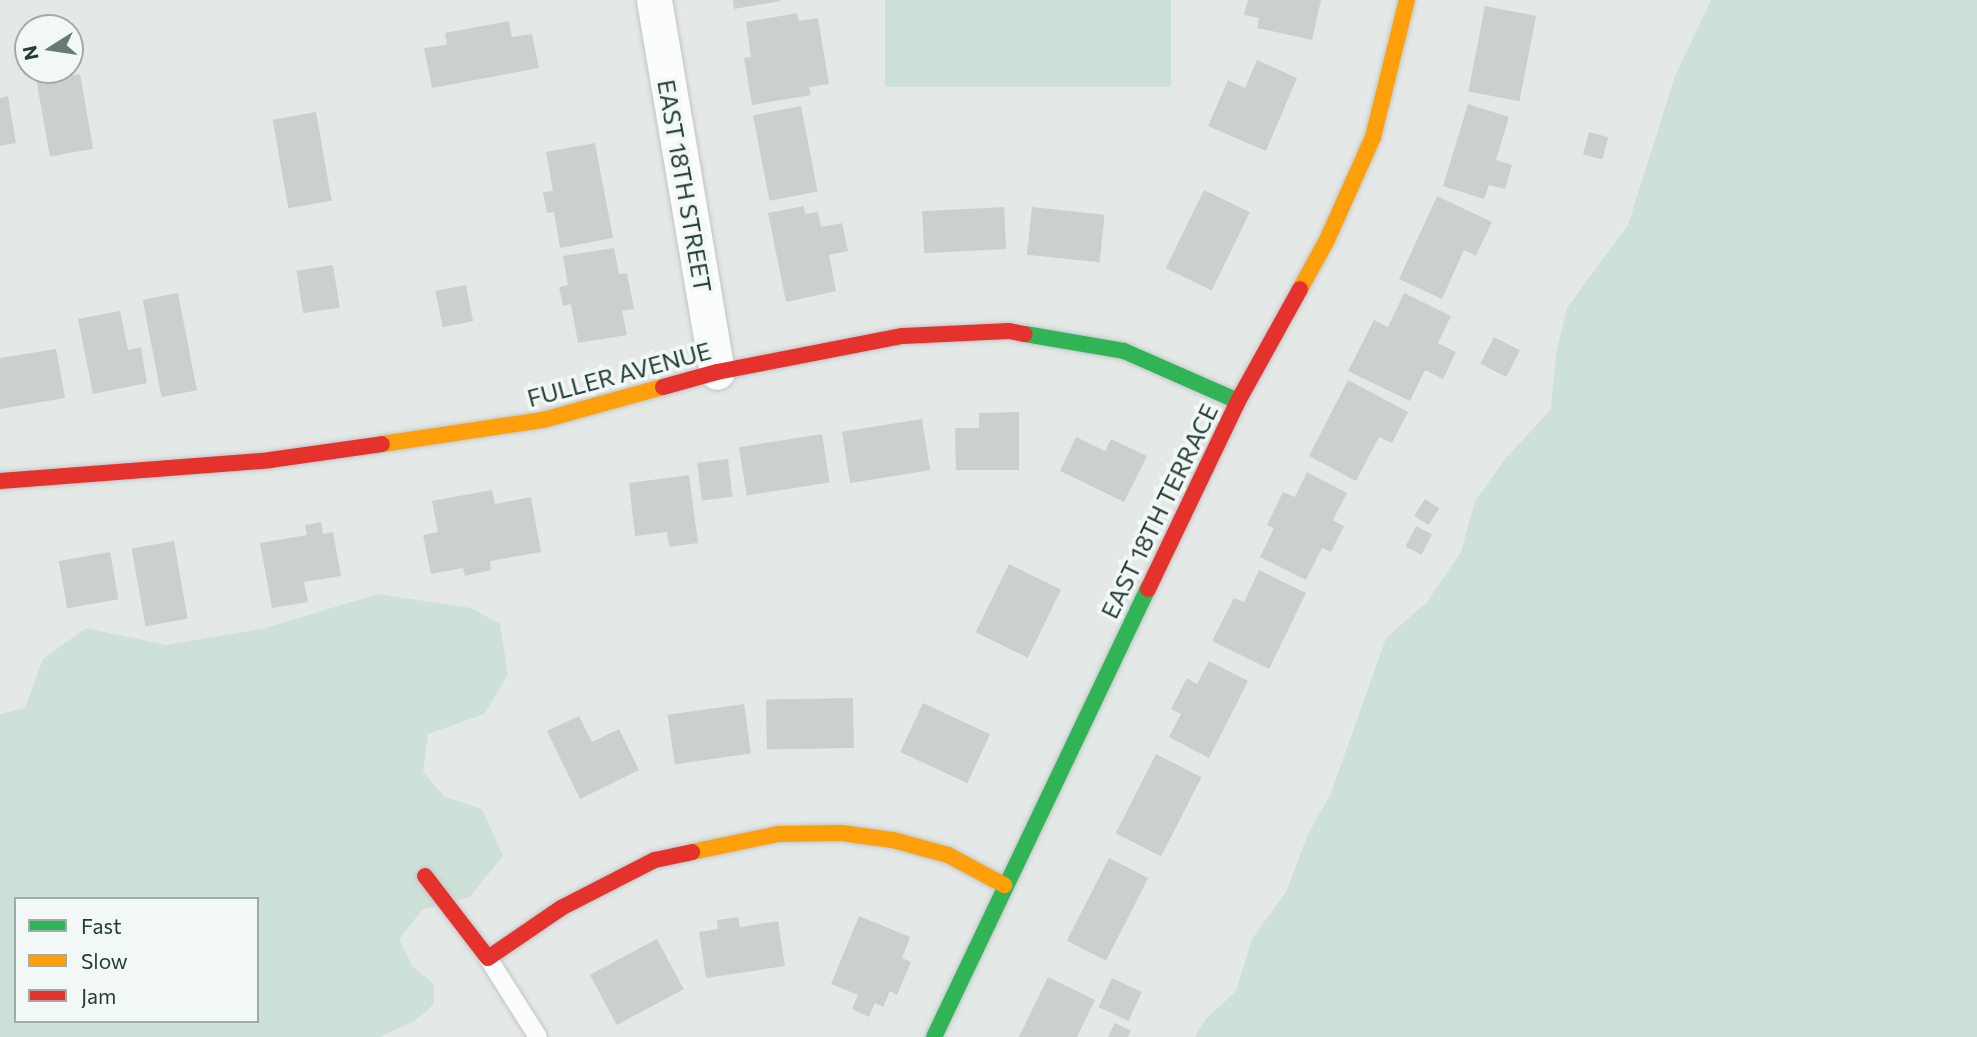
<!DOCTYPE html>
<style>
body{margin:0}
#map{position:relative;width:1977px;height:1037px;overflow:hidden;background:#e4e9e8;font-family:Commissioner,sans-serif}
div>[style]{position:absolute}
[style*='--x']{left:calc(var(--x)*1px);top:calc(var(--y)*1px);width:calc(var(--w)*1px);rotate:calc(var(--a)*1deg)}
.green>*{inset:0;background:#cde1d8;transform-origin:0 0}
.building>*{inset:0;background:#cbd0cf;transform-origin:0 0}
.roads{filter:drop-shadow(0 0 2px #c1c6c5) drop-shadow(0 0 2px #c1c6c5)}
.lane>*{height:18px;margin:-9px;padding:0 9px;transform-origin:9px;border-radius:9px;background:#fbfcfc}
.street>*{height:35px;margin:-17.5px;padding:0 17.5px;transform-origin:17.5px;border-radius:17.5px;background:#fbfcfc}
.fast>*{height:16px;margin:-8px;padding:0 8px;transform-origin:8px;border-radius:8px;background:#30b455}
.slow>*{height:16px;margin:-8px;padding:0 8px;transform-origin:8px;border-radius:8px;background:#ff9f0a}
.jam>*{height:16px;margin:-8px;padding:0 8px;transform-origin:8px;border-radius:8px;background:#e5322d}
span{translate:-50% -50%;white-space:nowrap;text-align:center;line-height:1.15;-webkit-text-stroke:7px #f2f8f6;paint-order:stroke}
.street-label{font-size:24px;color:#233b39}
.legend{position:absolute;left:14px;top:897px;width:245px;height:126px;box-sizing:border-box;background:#f2f8f6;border:2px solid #9facaa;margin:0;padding:9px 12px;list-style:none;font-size:21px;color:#233b39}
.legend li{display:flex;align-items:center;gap:14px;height:35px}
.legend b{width:35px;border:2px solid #9facaa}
.north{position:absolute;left:14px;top:14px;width:70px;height:70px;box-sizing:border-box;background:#f2f8f6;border:2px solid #9facaa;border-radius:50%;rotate:258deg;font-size:19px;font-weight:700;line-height:28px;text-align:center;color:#233b39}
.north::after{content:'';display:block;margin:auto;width:24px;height:32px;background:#677876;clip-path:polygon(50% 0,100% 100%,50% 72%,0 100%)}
</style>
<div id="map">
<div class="green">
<i style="left:885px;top:0;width:286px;height:87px"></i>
<i style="clip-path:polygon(1711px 0,1977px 0,1977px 1037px,1195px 1037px,1205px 1020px,1236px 991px,1252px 939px,1286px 892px,1308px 834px,1331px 793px,1386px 638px,1427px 602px,1461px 552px,1475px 501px,1506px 458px,1551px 409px,1556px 353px,1567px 308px,1628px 225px,1675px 76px)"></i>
<i style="clip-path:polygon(evenodd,378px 594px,471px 608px,500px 624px,508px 675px,484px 714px,428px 734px,423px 772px,445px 797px,482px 809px,503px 856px,470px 897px,422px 910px,399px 939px,413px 967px,434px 984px,434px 1004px,415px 1021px,379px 1037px,0 1037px,0 714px,25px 708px,43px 659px,86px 628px,166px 645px,262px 629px,378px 594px,16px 899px,257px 899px,257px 1021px,16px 1021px,16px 899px)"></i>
</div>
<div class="building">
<i style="clip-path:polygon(733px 0,780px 0,780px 1px,734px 9px)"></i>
<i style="clip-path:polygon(1248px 0,1321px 0,1312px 40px,1257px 28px,1259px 18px,1244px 15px)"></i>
<i style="left:1485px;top:6px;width:52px;height:87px;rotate:11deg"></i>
<i style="clip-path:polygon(797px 13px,799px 21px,818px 18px,829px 84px,809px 87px,811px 95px,752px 105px,744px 58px,751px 57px,746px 22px)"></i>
<i style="clip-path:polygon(509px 21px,512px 37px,532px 34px,539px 68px,432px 88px,424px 48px,447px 45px,445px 33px)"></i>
<i style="clip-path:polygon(1257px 60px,1297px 78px,1266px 151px,1208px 126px,1228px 80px,1245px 88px)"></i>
<i style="left:80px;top:74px;width:76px;height:44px;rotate:80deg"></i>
<i style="clip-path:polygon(8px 96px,16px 143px,0 146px,0 98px)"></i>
<i style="clip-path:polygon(1468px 104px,1509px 117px,1496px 160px,1512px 165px,1505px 189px,1489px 185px,1484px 199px,1443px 186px)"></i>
<i style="left:801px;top:106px;width:87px;height:49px;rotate:79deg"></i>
<i style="left:316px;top:112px;width:90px;height:44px;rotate:80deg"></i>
<i style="left:1589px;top:132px;width:20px;height:23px;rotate:15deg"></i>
<i style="clip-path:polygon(595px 143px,613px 238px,560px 248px,554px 212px,547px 213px,543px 192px,553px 191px,546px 152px)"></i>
<i style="left:1204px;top:190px;width:51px;height:87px;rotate:26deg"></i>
<i style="clip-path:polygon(1437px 196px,1492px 222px,1476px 256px,1464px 250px,1442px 299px,1399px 279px)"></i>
<i style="clip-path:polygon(804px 206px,805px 214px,818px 212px,821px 227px,842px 223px,848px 251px,829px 255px,836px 291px,786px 302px,768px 213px)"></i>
<i style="left:1004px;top:207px;width:42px;height:82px;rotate:87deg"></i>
<i style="left:1032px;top:207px;width:73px;height:48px;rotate:6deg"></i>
<i style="clip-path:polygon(614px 248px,619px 274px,627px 273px,634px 309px,622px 311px,627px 335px,578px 343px,571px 304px,563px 306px,559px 287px,568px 285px,563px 256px)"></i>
<i style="left:333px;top:265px;width:43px;height:37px;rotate:81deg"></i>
<i style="left:466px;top:285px;width:37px;height:31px;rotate:79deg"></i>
<i style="left:178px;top:293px;width:99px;height:36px;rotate:79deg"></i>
<i style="clip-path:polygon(1404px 293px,1451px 316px,1438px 343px,1456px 352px,1443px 379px,1425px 370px,1410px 401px,1348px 371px,1374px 320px,1388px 327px)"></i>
<i style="clip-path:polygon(120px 311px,128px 350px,141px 347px,147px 383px,93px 394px,78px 319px)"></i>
<i style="left:1494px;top:337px;width:29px;height:30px;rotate:27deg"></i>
<i style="clip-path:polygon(56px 349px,65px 398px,0 409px,0 358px)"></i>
<i style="clip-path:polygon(1348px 380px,1408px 412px,1392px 443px,1379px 437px,1356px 481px,1309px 456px)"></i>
<i style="clip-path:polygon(1019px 412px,1019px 470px,956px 470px,955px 428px,979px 428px,979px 413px)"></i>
<i style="left:922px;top:419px;width:52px;height:81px;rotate:81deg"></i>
<i style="left:822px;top:434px;width:49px;height:84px;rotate:81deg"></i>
<i style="clip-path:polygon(1076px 437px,1105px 451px,1111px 439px,1147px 456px,1124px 502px,1060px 471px)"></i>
<i style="left:728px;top:459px;width:38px;height:31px;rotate:83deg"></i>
<i style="clip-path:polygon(1307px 472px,1347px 493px,1333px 520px,1344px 526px,1331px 552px,1322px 548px,1306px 580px,1260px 557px,1274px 528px,1267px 525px,1283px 492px,1295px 497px)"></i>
<i style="clip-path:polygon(689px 475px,698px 543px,669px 547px,667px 532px,635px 536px,629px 483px)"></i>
<i style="clip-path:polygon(492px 490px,495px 504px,531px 497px,541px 552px,490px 561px,491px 570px,465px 576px,463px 568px,431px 574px,423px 535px,438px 532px,432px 501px)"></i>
<i style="left:1425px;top:499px;width:17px;height:20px;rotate:33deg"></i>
<i style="clip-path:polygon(321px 522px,323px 534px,333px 532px,341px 576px,304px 582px,308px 602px,272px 608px,260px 543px,307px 535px,305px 525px)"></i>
<i style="left:1416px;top:526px;width:18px;height:23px;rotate:27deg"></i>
<i style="left:174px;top:541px;width:79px;height:43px;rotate:80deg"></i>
<i style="left:110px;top:552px;width:48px;height:52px;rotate:80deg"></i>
<i style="left:1009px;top:564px;width:58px;height:76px;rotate:26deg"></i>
<i style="clip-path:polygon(1259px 570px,1306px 593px,1269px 669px,1212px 641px,1234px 598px,1244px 602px)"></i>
<i style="clip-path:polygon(1209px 661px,1248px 681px,1209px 758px,1169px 737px,1181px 714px,1171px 709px,1187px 678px,1197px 684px)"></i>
<i style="left:853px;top:698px;width:50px;height:87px;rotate:89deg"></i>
<i style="left:923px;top:703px;width:74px;height:54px;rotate:25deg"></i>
<i style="left:744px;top:704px;width:50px;height:77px;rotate:82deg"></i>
<i style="clip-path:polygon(579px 716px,592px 742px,619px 729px,639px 770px,580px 799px,547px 731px)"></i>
<i style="left:1156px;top:754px;width:51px;height:89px;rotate:27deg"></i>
<i style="left:1109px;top:858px;width:44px;height:93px;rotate:27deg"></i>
<i style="clip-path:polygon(859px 916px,910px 937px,902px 958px,911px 962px,897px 995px,890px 991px,883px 1007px,875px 1003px,869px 1017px,852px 1009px,858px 995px,831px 984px)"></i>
<i style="clip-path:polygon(738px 917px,740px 927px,778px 921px,785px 966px,706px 978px,699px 932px,718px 929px,717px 920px)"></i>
<i style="left:657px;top:939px;width:57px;height:76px;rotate:62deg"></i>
<i style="clip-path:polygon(1048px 977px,1095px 1000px,1077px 1037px,1019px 1037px)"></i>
<i style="left:1112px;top:978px;width:33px;height:32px;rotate:25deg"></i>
<i style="clip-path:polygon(1115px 1023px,1131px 1031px,1128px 1037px,1108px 1037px)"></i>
</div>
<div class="roads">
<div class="lane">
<i style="--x:488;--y:958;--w:93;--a:57.7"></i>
</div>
<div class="street">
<i style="--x:654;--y:0;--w:377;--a:80.4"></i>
</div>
<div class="fast">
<i style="--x:1025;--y:334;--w:100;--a:9.7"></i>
<i style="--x:1124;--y:351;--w:124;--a:23.7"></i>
<i style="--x:934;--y:1037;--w:496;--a:-64.5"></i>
</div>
<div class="slow">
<i style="--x:1300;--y:289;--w:56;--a:-61.1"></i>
<i style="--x:1327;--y:240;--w:113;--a:-65.9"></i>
<i style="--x:1373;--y:137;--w:141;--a:-76.1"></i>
<i style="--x:382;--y:444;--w:163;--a:-8.5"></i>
<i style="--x:543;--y:420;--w:124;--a:-15.4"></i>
<i style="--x:692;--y:852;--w:88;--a:-11.8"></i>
<i style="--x:778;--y:834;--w:63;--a:-0.9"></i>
<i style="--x:841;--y:833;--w:52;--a:7.7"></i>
<i style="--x:893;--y:840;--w:57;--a:15.3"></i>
<i style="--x:948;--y:855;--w:64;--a:28.2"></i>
</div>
<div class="jam">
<i style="--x:663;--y:387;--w:56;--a:-15.5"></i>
<i style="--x:717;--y:372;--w:189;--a:-11"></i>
<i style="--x:903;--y:336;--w:106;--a:-2.7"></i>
<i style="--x:1009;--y:331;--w:16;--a:11"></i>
<i style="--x:0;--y:481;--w:271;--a:-4.4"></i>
<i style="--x:270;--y:460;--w:113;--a:-8.1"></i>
<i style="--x:1148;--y:589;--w:208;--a:-64.4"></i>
<i style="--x:1238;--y:401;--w:128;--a:-61"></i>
<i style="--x:425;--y:876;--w:103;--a:52.5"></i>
<i style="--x:488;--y:958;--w:88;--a:-34.4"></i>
<i style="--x:561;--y:908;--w:106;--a:-27.1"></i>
<i style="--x:655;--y:860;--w:38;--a:-12"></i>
</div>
</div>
<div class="street-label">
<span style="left:685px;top:186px;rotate:80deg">EAST 18TH STREET</span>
<span style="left:619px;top:374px;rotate:-15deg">FULLER AVENUE</span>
<span style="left:1159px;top:511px;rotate:-64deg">EAST 18TH TERRACE</span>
</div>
<ul class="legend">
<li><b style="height:9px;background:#30b455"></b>Fast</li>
<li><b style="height:9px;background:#ff9f0a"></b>Slow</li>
<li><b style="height:9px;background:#e5322d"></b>Jam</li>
</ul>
<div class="north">N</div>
</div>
